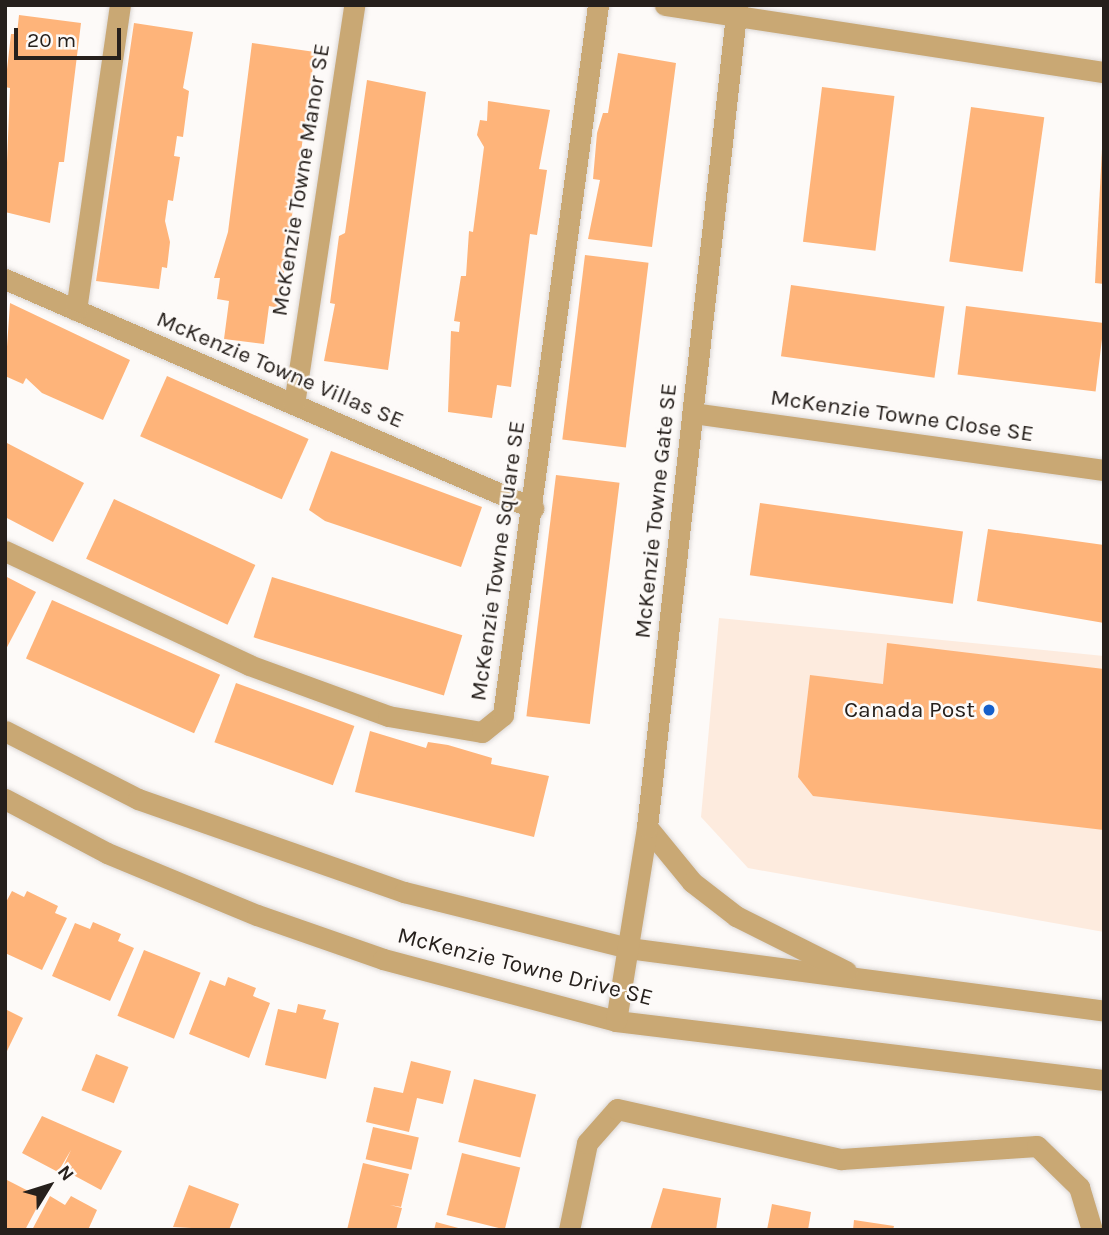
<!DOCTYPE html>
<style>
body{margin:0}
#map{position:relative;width:1109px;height:1235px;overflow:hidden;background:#fdfaf8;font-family:Karla,sans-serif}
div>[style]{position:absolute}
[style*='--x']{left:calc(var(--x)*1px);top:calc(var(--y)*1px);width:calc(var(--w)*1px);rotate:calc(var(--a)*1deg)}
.built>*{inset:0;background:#fdebde}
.building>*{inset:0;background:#feb47a;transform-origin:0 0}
.roads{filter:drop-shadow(0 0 2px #dbd7d5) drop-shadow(0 0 2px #dbd7d5)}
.minor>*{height:21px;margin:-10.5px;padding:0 10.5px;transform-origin:10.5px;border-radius:10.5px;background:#c9a874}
.dots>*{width:19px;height:19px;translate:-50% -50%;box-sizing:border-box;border:4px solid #fdfaf8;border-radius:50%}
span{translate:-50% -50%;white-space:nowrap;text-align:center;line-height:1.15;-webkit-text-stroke:5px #fdfaf8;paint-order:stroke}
.street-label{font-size:23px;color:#26201c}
.poi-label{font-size:23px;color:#26201c}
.right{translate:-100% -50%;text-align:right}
.frame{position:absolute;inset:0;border:7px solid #26201c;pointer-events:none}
.north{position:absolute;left:14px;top:1151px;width:70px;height:70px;-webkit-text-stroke:5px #fdfaf8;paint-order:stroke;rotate:52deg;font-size:19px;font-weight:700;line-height:28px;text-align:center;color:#26201c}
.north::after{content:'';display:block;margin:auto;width:24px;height:32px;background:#26201c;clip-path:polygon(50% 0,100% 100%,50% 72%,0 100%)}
.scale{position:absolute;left:14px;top:28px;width:107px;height:32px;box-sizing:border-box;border:4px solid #26201c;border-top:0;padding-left:9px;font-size:21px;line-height:24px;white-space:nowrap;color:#26201c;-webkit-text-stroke:5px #fdfaf8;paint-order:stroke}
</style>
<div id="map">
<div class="built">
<i style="clip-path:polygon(719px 618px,1104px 656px,1104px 932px,748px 868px,701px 817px)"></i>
</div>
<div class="building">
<i style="clip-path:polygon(19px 15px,81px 23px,64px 162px,59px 162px,50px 223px,5px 212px,10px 88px,5px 87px,11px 34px,17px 34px)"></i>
<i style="clip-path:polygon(134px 23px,193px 32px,183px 88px,189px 91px,183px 137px,177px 136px,174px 156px,180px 157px,173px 201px,168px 200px,165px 221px,170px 242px,167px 268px,162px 267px,159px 289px,96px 281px)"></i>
<i style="clip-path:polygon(252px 43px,315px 52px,279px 308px,269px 306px,264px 344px,224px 339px,229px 301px,217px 299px,220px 278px,214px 278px,228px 232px)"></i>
<i style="clip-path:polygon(618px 53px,676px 63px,652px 247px,588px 239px,600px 180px,593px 179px,597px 133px,603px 113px,608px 113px)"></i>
<i style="clip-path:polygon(367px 80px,426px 92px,388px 370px,324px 361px,335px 304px,330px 303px,339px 236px,345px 233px)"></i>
<i style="left:822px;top:87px;width:73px;height:156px;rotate:7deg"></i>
<i style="clip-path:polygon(488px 101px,550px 110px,539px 169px,547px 170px,537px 235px,530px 234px,511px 387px,497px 385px,492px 418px,448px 412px,451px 331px,459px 332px,460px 322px,454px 321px,461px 276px,466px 276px,469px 231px,473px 232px,484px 147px,477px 135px,480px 120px,487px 121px)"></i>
<i style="left:971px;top:107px;width:74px;height:156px;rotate:8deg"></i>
<i style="clip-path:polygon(1102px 149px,1104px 149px,1104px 284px,1095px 283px)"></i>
<i style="left:585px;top:255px;width:64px;height:186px;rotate:7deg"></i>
<i style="left:791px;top:285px;width:155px;height:72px;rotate:8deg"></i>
<i style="clip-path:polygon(10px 303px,130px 360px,103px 420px,42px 393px,26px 378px,23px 384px,5px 376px)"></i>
<i style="left:966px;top:306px;width:139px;height:69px;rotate:7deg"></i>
<i style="left:167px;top:376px;width:155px;height:66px;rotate:24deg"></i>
<i style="clip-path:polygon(5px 442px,84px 483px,53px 542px,5px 517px)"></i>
<i style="clip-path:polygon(331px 451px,482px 507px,461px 567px,325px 521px,309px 510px)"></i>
<i style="left:556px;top:475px;width:64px;height:243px;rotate:7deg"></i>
<i style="left:114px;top:499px;width:156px;height:66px;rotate:25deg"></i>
<i style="left:760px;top:503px;width:205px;height:73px;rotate:8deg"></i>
<i style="clip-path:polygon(988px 529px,1104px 545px,1104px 623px,977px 601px)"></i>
<i style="clip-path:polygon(5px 576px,36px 592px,5px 651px)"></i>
<i style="left:272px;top:577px;width:199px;height:63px;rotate:17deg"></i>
<i style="left:52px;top:600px;width:184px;height:64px;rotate:24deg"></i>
<i style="clip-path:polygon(887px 643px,1104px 669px,1104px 830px,813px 796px,798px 777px,810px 675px,883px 684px)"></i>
<i style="left:236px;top:683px;width:126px;height:63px;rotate:20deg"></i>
<i style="clip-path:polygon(370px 731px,426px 748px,428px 742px,448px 745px,492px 758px,491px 764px,549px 776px,534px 837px,355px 792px)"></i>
<i style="clip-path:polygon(12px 891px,24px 897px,27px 891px,58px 906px,55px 913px,67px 918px,42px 970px,5px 953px,5px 904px)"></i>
<i style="clip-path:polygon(93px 922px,121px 934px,118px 941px,134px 948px,110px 1001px,52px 976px,75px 923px,90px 929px)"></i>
<i style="left:144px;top:950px;width:61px;height:71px;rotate:22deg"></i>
<i style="clip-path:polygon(228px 977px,256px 988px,253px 996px,270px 1003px,249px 1058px,189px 1034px,210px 980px,225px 986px)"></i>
<i style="clip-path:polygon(298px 1004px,326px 1010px,323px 1019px,339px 1023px,326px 1079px,265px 1065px,278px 1009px,296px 1013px)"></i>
<i style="clip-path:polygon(5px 1009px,23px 1018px,7px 1051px,5px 1050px)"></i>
<i style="left:96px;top:1054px;width:35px;height:39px;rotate:22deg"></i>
<i style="clip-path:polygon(411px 1061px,451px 1071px,443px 1104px,417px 1098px,409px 1132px,366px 1122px,374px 1087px,403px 1093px)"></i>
<i style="left:474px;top:1079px;width:64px;height:65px;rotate:14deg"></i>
<i style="clip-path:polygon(42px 1116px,122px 1151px,101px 1190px,62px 1169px,71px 1150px,58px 1172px,22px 1153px)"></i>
<i style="left:373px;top:1127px;width:47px;height:33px;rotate:13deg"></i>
<i style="left:462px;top:1153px;width:60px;height:64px;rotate:14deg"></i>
<i style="clip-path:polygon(363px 1163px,409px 1174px,401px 1207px,390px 1205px,402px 1208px,396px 1230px,347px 1230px)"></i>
<i style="clip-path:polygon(5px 1179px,42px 1198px,25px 1230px,5px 1230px)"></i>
<i style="clip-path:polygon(189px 1185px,239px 1204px,229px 1230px,173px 1227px)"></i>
<i style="clip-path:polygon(663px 1188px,721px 1198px,716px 1230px,650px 1230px)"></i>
<i style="clip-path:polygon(50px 1196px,65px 1205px,71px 1196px,97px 1210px,88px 1230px,32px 1230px)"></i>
<i style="clip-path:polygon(772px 1204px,811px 1212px,808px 1230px,767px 1230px)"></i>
<i style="clip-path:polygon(854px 1220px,894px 1226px,893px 1230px,853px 1230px)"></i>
<i style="clip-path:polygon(436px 1222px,462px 1229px,462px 1230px,434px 1230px)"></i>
</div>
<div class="roads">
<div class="minor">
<i style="--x:665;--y:5;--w:444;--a:8.7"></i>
<i style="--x:5;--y:279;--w:576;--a:23.45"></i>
<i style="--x:76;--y:310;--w:308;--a:-81.8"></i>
<i style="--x:294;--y:404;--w:403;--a:-81.4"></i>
<i style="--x:693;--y:413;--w:415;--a:7.9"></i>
<i style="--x:5;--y:551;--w:269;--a:25"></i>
<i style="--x:249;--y:665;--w:148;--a:20.1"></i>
<i style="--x:388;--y:716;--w:95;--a:9.7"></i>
<i style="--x:482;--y:732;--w:27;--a:-39"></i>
<i style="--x:503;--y:715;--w:716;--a:-82.38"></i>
<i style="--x:5;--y:731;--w:149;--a:27.1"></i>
<i style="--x:138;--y:799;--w:282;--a:19.3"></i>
<i style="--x:404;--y:892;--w:231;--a:14"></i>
<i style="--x:628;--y:948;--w:480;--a:7.5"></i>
<i style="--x:5;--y:799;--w:115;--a:27.9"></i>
<i style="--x:107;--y:853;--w:162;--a:22.5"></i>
<i style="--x:257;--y:915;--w:133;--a:19.2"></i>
<i style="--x:383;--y:959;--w:241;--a:14.9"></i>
<i style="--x:616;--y:1021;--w:492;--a:6.9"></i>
<i style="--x:647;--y:827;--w:71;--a:50.7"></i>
<i style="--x:692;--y:882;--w:56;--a:37.7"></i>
<i style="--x:736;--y:916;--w:123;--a:26.6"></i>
<i style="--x:616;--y:1021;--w:196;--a:-80.9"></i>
<i style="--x:647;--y:827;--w:827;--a:-83.75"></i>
<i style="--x:569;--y:1230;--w:89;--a:-78.3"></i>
<i style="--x:587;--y:1143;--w:45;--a:-48.6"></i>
<i style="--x:617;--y:1109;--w:230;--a:12.6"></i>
<i style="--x:841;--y:1159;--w:196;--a:-3.8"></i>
<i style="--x:1037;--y:1146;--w:59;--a:44.3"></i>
<i style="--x:1079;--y:1187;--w:45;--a:73.2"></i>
</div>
</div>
<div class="dots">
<i style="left:989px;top:710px;background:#155fca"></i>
</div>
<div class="street-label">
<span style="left:301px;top:180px;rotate:-81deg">McKenzie Towne Manor SE</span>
<span style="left:280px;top:370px;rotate:23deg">McKenzie Towne Villas SE</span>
<span style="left:902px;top:416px;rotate:8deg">McKenzie Towne Close SE</span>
<span style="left:656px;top:511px;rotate:-84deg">McKenzie Towne Gate SE</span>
<span style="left:498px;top:561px;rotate:-82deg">McKenzie Towne Square SE</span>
<span style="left:525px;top:967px;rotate:14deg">McKenzie Towne Drive SE</span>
</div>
<div class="poi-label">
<span class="right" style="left:975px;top:710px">Canada Post</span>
</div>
<div class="frame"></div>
<div class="north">N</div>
<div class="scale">20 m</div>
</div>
